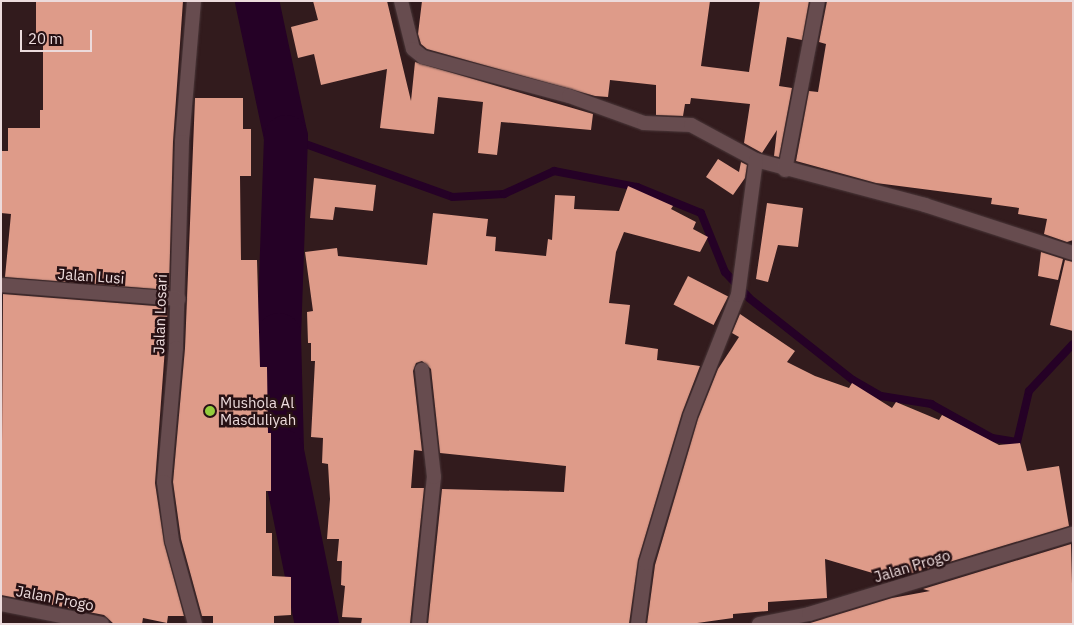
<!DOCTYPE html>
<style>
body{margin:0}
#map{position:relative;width:1074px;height:625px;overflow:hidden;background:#321b1d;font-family:"IBM Plex Sans",sans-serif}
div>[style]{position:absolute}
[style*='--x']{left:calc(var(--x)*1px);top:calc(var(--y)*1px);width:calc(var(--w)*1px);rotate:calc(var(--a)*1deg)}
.stream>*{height:8px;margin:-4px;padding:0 4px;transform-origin:4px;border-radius:4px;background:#250126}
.river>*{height:44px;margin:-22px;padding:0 22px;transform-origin:22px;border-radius:22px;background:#250126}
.building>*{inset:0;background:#de9b89;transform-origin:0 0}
.roads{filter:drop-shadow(0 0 1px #4b383a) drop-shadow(0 0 1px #4b383a)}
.minor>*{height:14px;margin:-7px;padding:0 7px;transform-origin:7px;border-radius:7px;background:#674c4f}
.dots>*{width:14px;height:14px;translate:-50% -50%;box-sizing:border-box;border:2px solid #271114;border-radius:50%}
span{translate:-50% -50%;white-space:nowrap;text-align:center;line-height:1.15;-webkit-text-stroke:5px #271114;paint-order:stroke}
.street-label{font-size:15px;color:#ecdbdc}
.poi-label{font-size:15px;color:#ecdbdc}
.left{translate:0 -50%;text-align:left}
.frame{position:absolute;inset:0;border:2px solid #ecdbdc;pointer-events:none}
.scale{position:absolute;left:20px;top:30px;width:72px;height:22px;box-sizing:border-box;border:2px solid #ecdbdc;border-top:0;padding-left:6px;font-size:15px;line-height:18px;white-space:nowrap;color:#ecdbdc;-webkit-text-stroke:4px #271114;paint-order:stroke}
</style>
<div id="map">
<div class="stream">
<i style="--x:286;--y:137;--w:177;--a:19.8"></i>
<i style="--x:453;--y:197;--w:51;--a:-3.4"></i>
<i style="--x:504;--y:194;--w:55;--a:-24.7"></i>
<i style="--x:554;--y:171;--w:85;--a:10.9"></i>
<i style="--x:637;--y:187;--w:69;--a:22.1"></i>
<i style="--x:701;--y:213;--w:64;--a:67.9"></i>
<i style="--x:725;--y:272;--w:35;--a:47"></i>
<i style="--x:749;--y:298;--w:132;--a:38.3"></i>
<i style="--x:853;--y:380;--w:32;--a:30"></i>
<i style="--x:881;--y:396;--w:51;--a:9.1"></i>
<i style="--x:931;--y:404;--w:70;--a:29.1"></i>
<i style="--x:992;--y:438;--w:25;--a:9"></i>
<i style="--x:1017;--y:442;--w:52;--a:-76.8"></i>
<i style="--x:1029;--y:391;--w:64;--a:-46.9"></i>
</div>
<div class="river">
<i style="--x:257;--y:1;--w:139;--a:78"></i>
<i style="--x:286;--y:137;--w:198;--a:92"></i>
<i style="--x:279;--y:335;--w:116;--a:88.5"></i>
<i style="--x:282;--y:451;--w:177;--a:78.6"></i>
</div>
<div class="building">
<i style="clip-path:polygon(36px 1px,183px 1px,173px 142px,169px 290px,5px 277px,11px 214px,1px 213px,1px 151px,8px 151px,8px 128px,40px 128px,40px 110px,43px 110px,43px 36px,36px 36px)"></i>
<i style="clip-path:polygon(313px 1px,387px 1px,411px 101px,415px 62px,593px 114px,591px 130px,501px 122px,497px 155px,478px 153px,483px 102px,438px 97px,434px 134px,380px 128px,387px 69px,321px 85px,314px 54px,298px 58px,291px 27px,318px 20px)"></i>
<i style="clip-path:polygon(422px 1px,710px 1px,701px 66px,749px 72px,760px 1px,809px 1px,802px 40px,787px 37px,779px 86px,792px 88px,779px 157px,774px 156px,777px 130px,762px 153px,744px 143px,750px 104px,691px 98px,690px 104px,685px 104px,683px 116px,656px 115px,656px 85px,610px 80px,608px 97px,595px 96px,427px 49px,421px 44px,418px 34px)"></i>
<i style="clip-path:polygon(827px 1px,1073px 1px,1073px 240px,1067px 242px,1044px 234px,1047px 219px,1018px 214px,1019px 208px,991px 204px,992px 198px,876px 183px,796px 161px,809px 91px,818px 92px,826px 44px,819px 42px)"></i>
<i style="clip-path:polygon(195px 98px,243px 98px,243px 129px,251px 129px,251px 176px,240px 176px,241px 260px,257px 260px,260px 367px,267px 367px,268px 433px,271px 433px,271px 491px,266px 491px,266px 533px,272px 533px,272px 576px,291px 577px,291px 615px,274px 616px,274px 624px,213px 624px,213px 616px,202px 616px,181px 539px,173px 482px,185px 348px)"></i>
<i style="clip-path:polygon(718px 159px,739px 172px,741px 162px,747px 165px,745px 178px,733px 195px,706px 177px)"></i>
<i style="clip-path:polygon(314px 178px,376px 185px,373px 211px,335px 207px,333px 220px,310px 218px)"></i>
<i style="clip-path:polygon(628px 186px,673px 206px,671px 209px,696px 222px,693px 229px,708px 237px,700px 252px,624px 232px,616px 252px,609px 303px,630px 305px,625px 344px,658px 349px,657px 360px,700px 366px,682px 413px,638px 560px,629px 624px,428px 624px,442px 489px,564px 492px,566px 466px,440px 453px,431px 369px,422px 361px,416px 363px,413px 371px,422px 451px,414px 450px,411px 488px,424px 488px,410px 624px,361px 624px,362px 618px,342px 617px,345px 586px,341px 585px,342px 561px,337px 561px,339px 539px,327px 539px,330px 499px,328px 464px,322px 463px,323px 438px,311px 437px,315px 361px,311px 361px,311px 343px,308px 343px,307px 312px,313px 311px,305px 252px,337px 248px,338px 256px,427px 265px,433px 213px,488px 219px,486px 236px,496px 237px,495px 251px,546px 256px,548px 239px,552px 240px,555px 195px,575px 196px,574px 209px,619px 211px)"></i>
<i style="clip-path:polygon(767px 203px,803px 208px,798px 247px,778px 245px,768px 282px,756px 279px)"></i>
<i style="clip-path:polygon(1041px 252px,1063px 259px,1058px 280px,1038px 276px)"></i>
<i style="clip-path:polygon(1065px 260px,1073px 262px,1073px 331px,1050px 325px)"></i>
<i style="left:688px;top:276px;width:45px;height:32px;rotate:27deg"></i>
<i style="clip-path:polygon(3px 294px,168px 307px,155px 483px,164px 543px,184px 616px,168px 616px,167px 623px,143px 618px,142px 624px,114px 624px,104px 615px,1px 595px)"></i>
<i style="clip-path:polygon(740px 314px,795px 351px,787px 362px,815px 376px,849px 388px,852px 383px,892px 408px,896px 402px,939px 420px,942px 415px,999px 445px,1020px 443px,1027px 471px,1059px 466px,1069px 526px,893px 579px,825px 559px,827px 598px,768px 602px,768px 611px,733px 614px,733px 618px,690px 624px,647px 624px,655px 565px,698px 419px,718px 369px,739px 337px,732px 333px)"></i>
<i style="clip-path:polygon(1071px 544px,1073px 624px,807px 624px,892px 598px,930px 591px,923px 589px)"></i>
</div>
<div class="roads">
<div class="minor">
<i style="--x:194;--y:1;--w:142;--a:94.9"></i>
<i style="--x:182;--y:142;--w:206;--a:91.7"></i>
<i style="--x:176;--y:348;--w:135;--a:95.1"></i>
<i style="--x:164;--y:482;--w:60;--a:82.3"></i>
<i style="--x:172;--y:541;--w:86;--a:74.5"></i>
<i style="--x:401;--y:1;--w:49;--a:76"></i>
<i style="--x:413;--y:49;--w:13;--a:39"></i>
<i style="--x:423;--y:57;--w:151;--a:15"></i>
<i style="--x:569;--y:96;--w:80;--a:19.8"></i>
<i style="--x:644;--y:123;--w:47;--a:2.4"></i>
<i style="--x:691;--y:125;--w:74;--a:28.3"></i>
<i style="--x:756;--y:160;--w:175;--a:14.9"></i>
<i style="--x:925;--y:205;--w:156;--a:18"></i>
<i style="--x:785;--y:170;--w:172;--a:-79"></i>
<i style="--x:1;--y:285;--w:178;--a:4.5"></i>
<i style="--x:1;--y:604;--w:103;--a:11.2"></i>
<i style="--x:419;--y:624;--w:148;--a:-84.2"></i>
<i style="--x:434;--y:477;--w:108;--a:-96.4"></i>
<i style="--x:638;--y:624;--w:62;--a:-82.5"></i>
<i style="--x:646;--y:563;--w:153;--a:-73.3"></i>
<i style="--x:690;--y:416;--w:130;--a:-68.4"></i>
<i style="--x:738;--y:295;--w:136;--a:-82.4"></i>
<i style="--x:759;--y:624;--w:51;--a:-11.3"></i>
<i style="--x:809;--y:614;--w:276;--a:-16.9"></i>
</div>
</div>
<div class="dots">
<i style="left:210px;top:411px;background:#93cc3d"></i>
</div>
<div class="street-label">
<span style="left:91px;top:276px;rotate:4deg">Jalan Lusi</span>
<span style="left:160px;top:314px;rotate:-88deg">Jalan Losari</span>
<span style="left:912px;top:566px;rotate:-17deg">Jalan Progo</span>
<span style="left:55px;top:598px;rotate:11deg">Jalan Progo</span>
</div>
<div class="poi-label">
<span class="left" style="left:220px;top:411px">Mushola Al<br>Masduliyah</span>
</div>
<div class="frame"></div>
<div class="scale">20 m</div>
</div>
